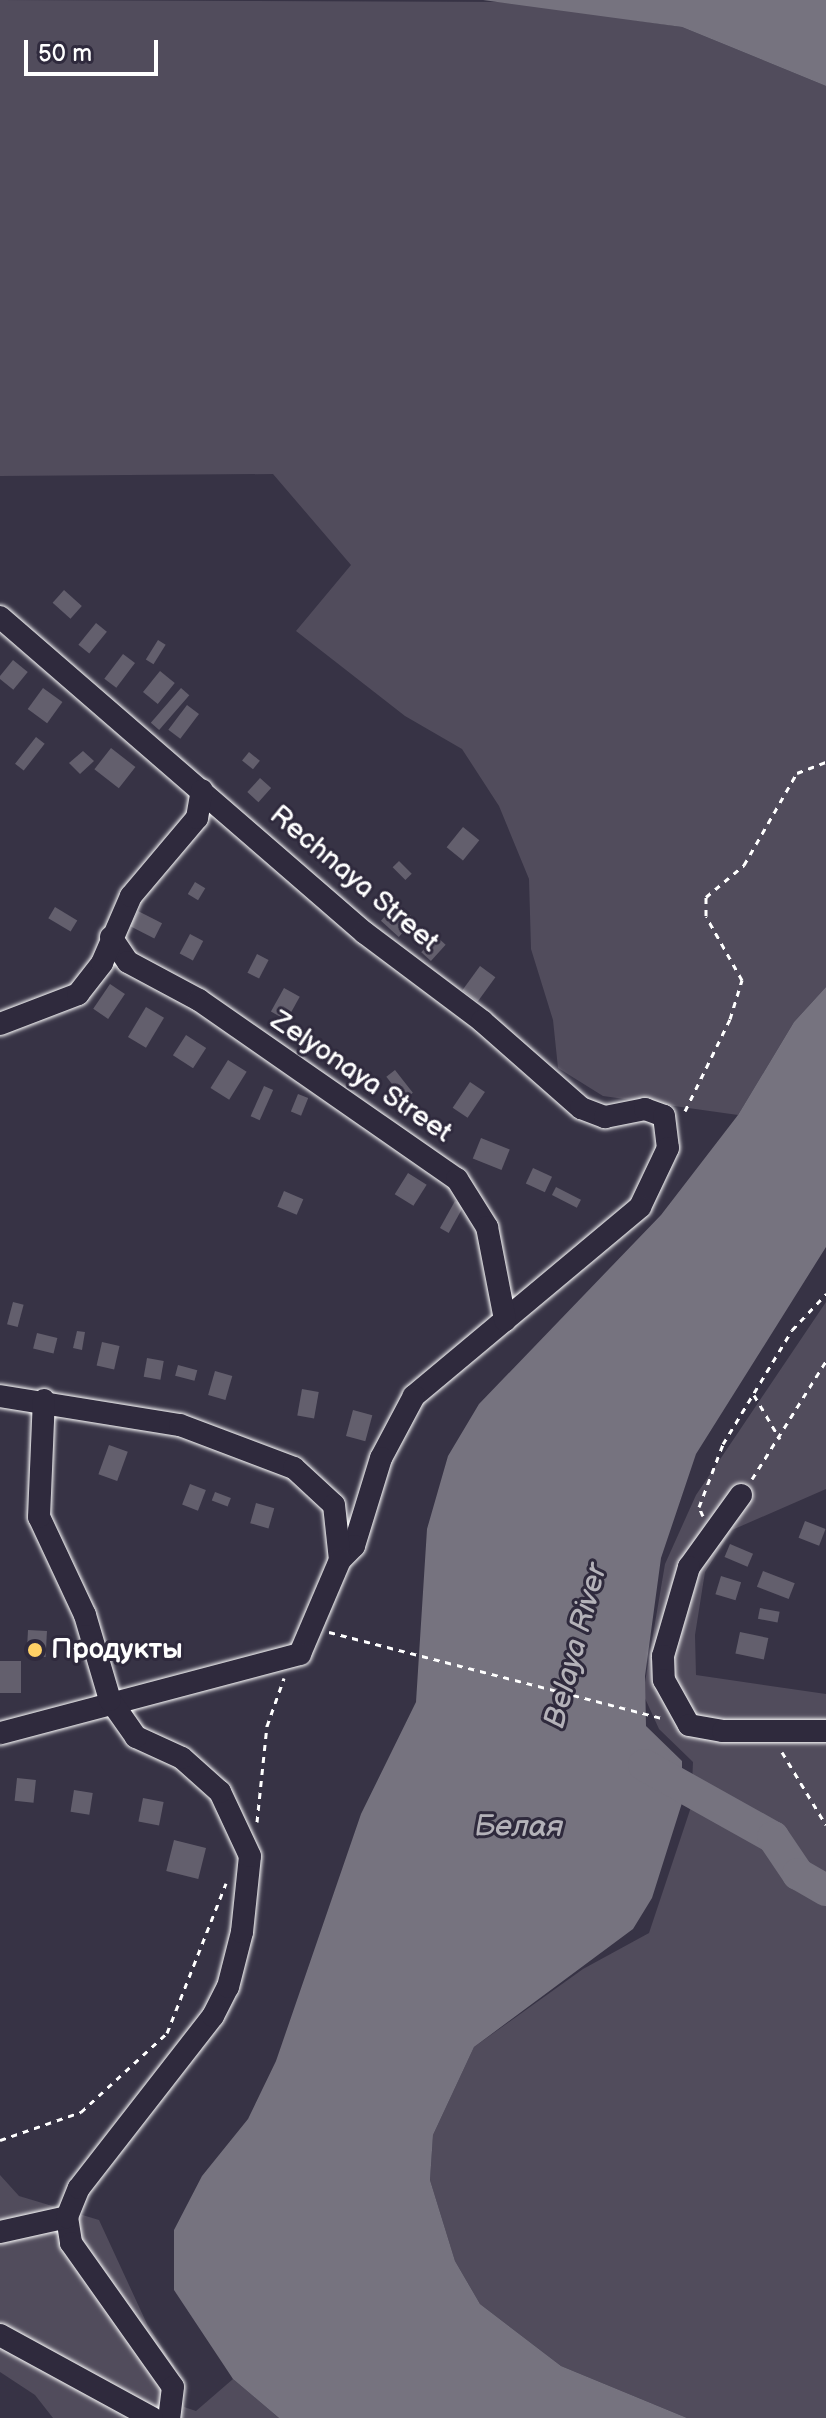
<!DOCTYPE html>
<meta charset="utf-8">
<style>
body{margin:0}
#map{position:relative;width:826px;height:2418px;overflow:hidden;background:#373345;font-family:"Balsamiq Sans",sans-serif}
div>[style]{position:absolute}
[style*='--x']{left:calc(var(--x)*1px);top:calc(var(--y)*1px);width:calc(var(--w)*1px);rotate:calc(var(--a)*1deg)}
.green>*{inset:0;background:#514c5c}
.water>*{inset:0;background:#76737f}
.river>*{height:32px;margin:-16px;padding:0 16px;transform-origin:16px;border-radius:16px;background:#76737f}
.building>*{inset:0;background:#635f6d;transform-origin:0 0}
.path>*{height:3px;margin-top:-1.5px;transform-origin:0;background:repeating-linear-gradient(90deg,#fff 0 6px,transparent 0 12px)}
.roads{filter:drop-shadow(0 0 2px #fff) drop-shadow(0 0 2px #fff)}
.minor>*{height:22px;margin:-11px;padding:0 11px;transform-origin:11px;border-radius:11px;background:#2f2a3d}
.dots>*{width:22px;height:22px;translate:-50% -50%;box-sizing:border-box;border:4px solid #2f2a3d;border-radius:50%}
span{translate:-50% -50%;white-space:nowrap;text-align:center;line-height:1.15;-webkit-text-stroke:6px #2f2a3d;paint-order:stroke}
.street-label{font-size:28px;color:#fff}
.poi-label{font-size:28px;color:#fff;font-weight:700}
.left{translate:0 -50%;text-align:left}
.water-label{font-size:30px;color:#b4b2b9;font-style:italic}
.scale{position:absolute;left:24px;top:40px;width:134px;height:36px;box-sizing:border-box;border:4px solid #fff;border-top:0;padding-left:10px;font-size:24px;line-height:28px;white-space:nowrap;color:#fff;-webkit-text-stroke:6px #2f2a3d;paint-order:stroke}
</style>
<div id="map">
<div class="green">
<i style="clip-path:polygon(0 0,512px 2px,682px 27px,826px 86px,826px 987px,794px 1022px,738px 1115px,603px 1096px,558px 1068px,553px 1020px,531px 949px,529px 879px,499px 806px,462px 749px,405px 716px,296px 631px,351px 565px,273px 474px,0 476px)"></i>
<i style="clip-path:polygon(826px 1302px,826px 1489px,732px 1530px,705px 1572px,695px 1635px,696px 1675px,826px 1694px,826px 2418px,687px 2418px,561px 2366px,480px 2304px,455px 2261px,430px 2180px,433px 2135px,474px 2047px,583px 1969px,649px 1933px,691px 1807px,693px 1762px,659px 1729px,643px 1694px,665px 1564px,696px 1495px)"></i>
<i style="clip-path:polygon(0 2175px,19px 2196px,99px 2220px,147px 2324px,174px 2366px,184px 2407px,196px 2411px,233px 2379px,279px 2418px,53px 2418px,35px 2395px,0 2372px)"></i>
</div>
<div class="water">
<i style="clip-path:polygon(483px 0,826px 0,826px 86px,682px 27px)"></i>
<i style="clip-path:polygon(826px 987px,826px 1247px,696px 1454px,661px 1558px,645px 1676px,646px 1726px,682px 1761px,682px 1803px,652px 1898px,633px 1929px,474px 2047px,433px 2135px,430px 2180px,455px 2261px,480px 2304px,561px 2366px,687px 2418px,279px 2418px,233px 2379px,174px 2290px,174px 2230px,202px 2176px,248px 2119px,276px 2061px,361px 1814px,416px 1702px,427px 1529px,448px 1456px,479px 1404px,661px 1215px,738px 1115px,794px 1022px)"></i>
</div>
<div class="river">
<i style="--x:644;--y:1765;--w:148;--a:29.2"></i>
<i style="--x:773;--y:1837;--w:45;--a:56"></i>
<i style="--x:798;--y:1874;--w:32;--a:30"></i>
</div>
<div class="building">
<i style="left:64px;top:590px;width:24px;height:17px;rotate:42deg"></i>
<i style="left:96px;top:623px;width:14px;height:28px;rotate:39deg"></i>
<i style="left:158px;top:640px;width:9px;height:23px;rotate:32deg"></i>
<i style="left:123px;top:654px;width:15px;height:31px;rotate:37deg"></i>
<i style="left:13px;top:660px;width:19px;height:23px;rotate:39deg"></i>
<i style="left:160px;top:671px;width:19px;height:27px;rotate:39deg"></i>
<i style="left:43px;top:688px;width:24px;height:26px;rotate:36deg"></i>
<i style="left:181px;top:688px;width:11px;height:46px;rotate:41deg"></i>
<i style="left:187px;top:705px;width:15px;height:31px;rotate:37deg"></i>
<i style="left:36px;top:737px;width:11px;height:34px;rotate:38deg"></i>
<i style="left:111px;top:748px;width:31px;height:27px;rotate:38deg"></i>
<i style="clip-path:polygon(83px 751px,94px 761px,80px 774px,69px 763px)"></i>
<i style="left:249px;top:752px;width:14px;height:11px;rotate:39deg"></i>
<i style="left:260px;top:778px;width:15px;height:19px;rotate:42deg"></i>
<i style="left:463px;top:827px;width:21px;height:26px;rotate:39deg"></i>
<i style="left:399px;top:861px;width:18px;height:9px;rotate:45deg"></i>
<i style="left:195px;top:882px;width:12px;height:14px;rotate:31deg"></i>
<i style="left:397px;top:903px;width:24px;height:24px;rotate:42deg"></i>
<i style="left:55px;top:907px;width:26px;height:13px;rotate:31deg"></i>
<i style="left:138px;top:911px;width:27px;height:17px;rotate:27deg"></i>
<i style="left:190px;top:934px;width:15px;height:22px;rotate:28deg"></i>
<i style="left:436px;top:936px;width:13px;height:22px;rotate:42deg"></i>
<i style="left:257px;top:954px;width:13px;height:21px;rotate:27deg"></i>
<i style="left:480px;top:966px;width:19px;height:30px;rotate:36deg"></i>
<i style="left:110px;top:984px;width:18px;height:30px;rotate:34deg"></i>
<i style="left:284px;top:988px;width:18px;height:27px;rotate:29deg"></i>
<i style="left:146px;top:1007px;width:21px;height:35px;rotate:31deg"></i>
<i style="left:186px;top:1035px;width:24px;height:24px;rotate:33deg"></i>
<i style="left:228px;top:1060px;width:22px;height:33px;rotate:32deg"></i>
<i style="left:395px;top:1070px;width:29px;height:11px;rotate:52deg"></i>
<i style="left:470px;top:1082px;width:18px;height:31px;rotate:34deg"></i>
<i style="left:264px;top:1086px;width:10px;height:33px;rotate:24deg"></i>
<i style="left:298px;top:1094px;width:11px;height:19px;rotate:22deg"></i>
<i style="left:481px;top:1138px;width:31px;height:22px;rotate:22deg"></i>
<i style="left:533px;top:1168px;width:21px;height:17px;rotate:25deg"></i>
<i style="left:408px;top:1173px;width:22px;height:25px;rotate:32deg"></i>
<i style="left:556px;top:1187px;width:28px;height:9px;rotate:27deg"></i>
<i style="left:284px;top:1191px;width:21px;height:17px;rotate:23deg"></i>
<i style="left:455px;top:1201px;width:10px;height:31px;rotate:29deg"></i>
<i style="left:13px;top:1302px;width:11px;height:23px;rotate:15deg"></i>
<i style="clip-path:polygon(77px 1331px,85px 1332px,82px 1350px,73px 1348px)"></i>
<i style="left:37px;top:1333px;width:21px;height:16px;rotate:14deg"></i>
<i style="left:102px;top:1342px;width:18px;height:24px;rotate:13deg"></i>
<i style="left:147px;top:1358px;width:17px;height:19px;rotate:10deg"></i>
<i style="left:178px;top:1365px;width:20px;height:11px;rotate:15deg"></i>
<i style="left:215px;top:1371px;width:18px;height:25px;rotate:16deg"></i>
<i style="left:302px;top:1389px;width:17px;height:27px;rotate:10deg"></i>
<i style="left:353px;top:1410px;width:20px;height:27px;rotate:15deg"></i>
<i style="left:109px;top:1445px;width:20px;height:31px;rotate:20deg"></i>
<i style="left:190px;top:1484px;width:17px;height:22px;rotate:21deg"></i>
<i style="left:215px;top:1492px;width:17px;height:9px;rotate:21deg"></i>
<i style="left:256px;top:1503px;width:19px;height:21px;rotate:16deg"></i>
<i style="left:805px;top:1521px;width:22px;height:18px;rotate:21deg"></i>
<i style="left:730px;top:1544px;width:25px;height:14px;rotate:23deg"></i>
<i style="left:763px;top:1571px;width:34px;height:17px;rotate:21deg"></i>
<i style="left:721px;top:1576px;width:21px;height:19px;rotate:17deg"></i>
<i style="left:760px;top:1608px;width:20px;height:11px;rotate:11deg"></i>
<i style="left:28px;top:1630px;width:19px;height:26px;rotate:3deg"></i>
<i style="left:740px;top:1632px;width:29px;height:22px;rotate:12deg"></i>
<i style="left:0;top:1661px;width:21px;height:32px"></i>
<i style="left:17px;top:1778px;width:19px;height:23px;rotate:6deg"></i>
<i style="left:74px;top:1790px;width:19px;height:22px;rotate:9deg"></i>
<i style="left:143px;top:1798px;width:21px;height:24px;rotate:11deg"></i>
<i style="left:174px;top:1840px;width:33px;height:32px;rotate:14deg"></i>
</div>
<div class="path">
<i style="--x:685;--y:1111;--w:102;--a:-63.9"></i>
<i style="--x:730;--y:1019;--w:41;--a:-72.9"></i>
<i style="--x:742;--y:980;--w:73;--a:-119.4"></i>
<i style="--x:706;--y:916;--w:19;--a:-90"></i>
<i style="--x:706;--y:897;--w:50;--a:-40.1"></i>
<i style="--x:744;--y:865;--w:106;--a:-60.1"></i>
<i style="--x:797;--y:773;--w:31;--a:-21"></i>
<i style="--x:754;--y:1395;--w:51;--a:59.4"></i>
<i style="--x:752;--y:1479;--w:139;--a:-57.9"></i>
<i style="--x:703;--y:1516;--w:10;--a:-114"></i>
<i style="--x:699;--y:1507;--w:67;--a:-69.1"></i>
<i style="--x:723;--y:1444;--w:133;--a:-58.8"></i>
<i style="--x:792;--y:1330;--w:50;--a:-46.6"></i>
<i style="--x:329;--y:1632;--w:344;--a:14.5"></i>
<i style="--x:782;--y:1752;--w:85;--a:58.9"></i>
<i style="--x:257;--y:1822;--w:97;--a:-84.1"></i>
<i style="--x:267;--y:1726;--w:51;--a:-70.5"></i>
<i style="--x:0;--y:2140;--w:86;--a:-19.1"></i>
<i style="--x:81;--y:2112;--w:117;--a:-42.6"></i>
<i style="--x:167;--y:2033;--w:161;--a:-68.5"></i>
</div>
<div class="roads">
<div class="minor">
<i style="--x:0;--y:617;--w:483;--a:40.9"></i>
<i style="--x:365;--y:933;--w:146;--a:36.9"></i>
<i style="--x:482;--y:1021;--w:132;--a:41.3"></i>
<i style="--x:581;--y:1108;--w:26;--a:21"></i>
<i style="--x:605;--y:1117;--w:41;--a:-11.3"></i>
<i style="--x:645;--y:1109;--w:20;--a:20"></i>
<i style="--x:664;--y:1116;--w:32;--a:83"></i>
<i style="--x:668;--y:1148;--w:65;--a:115.4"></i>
<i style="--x:640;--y:1207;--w:295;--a:140.1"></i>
<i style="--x:414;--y:1396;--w:70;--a:118"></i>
<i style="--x:381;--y:1458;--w:92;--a:107.1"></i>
<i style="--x:354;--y:1546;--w:20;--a:135"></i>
<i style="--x:111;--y:937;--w:30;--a:56"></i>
<i style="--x:128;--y:962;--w:81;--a:28.2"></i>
<i style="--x:199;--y:1000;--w:314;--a:34.8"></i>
<i style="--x:457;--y:1179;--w:57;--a:58"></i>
<i style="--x:487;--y:1227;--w:95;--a:79"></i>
<i style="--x:0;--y:1024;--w:84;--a:-21"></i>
<i style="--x:78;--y:994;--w:39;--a:-52"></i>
<i style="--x:102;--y:963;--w:73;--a:-66.6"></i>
<i style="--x:131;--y:896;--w:102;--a:-49.8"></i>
<i style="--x:197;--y:818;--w:28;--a:-80"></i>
<i style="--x:0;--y:1396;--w:182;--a:9.2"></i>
<i style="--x:180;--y:1425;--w:122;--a:20.7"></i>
<i style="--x:294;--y:1468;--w:54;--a:42.8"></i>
<i style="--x:334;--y:1505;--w:55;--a:83.8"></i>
<i style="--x:340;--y:1560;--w:102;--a:113.1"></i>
<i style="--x:300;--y:1654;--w:310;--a:165.2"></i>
<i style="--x:741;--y:1495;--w:89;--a:125.8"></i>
<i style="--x:689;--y:1567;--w:93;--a:106.3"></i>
<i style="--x:663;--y:1656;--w:24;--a:88"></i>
<i style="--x:664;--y:1680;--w:51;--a:60.9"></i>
<i style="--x:689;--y:1725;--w:35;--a:10"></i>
<i style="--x:723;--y:1731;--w:103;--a:0"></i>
<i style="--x:67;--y:2217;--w:26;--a:81"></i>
<i style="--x:71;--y:2243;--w:176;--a:54.7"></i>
<i style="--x:173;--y:2387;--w:31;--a:97"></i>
<i style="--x:0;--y:2232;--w:69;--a:-12.6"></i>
<i style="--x:67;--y:2217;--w:31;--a:-68"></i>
<i style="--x:79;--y:2188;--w:218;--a:-52.1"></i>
<i style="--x:213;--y:2016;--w:33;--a:-63"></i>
<i style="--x:228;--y:1987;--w:57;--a:-75.7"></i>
<i style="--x:242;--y:1932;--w:76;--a:-84"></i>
<i style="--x:250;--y:1856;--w:71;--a:-115.1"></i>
<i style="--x:220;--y:1792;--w:51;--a:-138.2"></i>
<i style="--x:182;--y:1758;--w:51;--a:-155.5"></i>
<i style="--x:136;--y:1737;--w:45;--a:-125.1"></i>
<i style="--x:110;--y:1700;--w:89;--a:-106.4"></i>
<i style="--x:85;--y:1615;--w:108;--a:-115.1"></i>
<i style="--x:39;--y:1517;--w:117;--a:-87.6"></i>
<i style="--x:0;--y:2335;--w:173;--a:28.6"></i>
</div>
</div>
<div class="dots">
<i style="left:35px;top:1650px;background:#ffd166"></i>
</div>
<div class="street-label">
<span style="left:354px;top:879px;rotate:40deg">Rechnaya Street</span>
<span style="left:361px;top:1077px;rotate:34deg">Zelyonaya Street</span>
</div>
<div class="poi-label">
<span class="left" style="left:51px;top:1650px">Продукты</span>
</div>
<div class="water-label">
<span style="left:576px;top:1646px;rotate:-75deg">Belaya River</span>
<span style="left:519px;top:1827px">Белая</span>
</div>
<div class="scale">50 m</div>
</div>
